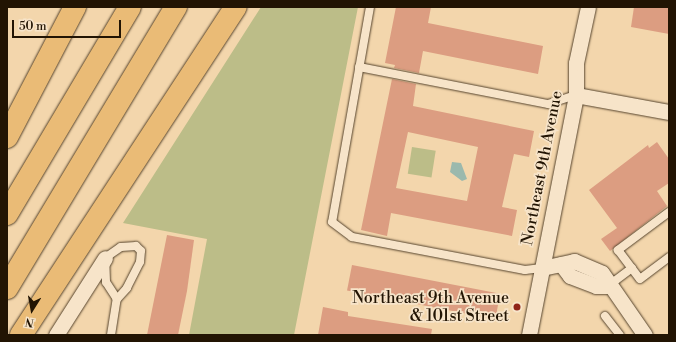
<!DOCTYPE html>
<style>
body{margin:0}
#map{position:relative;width:676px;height:342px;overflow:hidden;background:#f3d6ac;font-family:"Libre Bodoni",serif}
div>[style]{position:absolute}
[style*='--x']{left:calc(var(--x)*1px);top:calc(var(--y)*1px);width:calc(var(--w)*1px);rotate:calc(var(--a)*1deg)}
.green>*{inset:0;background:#bcbd88;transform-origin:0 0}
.water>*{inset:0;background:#9bb9ad}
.building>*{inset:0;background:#dc9d81;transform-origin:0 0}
.roads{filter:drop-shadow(0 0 1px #56442d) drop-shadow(0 0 1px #56442d)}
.lane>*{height:8px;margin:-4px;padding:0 4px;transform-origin:4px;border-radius:4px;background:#f7e4c9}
.street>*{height:15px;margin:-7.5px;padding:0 7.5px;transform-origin:7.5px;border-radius:7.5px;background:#f7e4c9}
.highway>*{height:22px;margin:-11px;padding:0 11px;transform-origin:11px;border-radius:11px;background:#eabb76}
.dots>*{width:11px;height:11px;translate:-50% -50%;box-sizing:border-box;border:2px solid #f7e4c9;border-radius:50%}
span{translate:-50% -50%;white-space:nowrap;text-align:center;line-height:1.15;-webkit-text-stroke:3.5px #f7e4c9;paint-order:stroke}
.street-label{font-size:16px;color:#221403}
.poi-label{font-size:16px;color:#221403}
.right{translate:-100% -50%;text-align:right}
.frame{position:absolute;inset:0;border:8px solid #221403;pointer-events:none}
.north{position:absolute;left:12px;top:290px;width:40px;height:40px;-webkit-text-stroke:3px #f7e4c9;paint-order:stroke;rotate:191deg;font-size:11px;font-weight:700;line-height:16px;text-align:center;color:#221403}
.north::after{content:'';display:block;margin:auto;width:14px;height:18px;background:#221403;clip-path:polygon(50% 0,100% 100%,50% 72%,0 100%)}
.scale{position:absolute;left:12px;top:20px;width:109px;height:18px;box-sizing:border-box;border:2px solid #221403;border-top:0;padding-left:5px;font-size:12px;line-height:14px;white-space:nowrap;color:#221403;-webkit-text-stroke:3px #f7e4c9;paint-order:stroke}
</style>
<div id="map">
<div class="green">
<i style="clip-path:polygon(261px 7px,358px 7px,294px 335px,189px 335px,207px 239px,123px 223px)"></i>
<i style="left:412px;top:147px;width:24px;height:27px;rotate:9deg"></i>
</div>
<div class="water">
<i style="clip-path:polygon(452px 162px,461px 163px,467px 179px,462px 181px,450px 172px)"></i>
</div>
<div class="building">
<i style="clip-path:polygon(396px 7px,431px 7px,428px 23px,543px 46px,538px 74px,423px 51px,419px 73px,394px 68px,395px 65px,385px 63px)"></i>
<i style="clip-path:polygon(634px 7px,669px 7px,669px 34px,631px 27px)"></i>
<i style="clip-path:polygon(evenodd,392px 79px,416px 84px,413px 106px,534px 131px,529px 157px,514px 154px,502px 207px,517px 210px,512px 236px,391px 213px,387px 236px,361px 230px,392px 79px,408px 132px,478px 147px,467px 201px,396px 188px,408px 132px)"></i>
<i style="clip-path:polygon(657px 142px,669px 159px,669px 183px,657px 191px,667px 206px,610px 251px,601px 239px,617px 228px,589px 190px,648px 145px,649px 148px)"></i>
<i style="clip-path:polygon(167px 235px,194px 240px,187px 291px,178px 335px,147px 335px)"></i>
<i style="left:352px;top:265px;width:151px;height:26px;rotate:11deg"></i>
<i style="clip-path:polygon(323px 307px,348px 312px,348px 316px,432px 329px,431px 335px,318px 335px)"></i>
</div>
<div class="roads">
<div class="lane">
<i style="--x:370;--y:7;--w:218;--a:100"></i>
<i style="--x:332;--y:222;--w:25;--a:37"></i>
<i style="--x:352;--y:237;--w:176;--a:10.8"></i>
<i style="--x:525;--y:270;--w:17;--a:-7"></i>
<i style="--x:359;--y:67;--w:193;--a:11.1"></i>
<i style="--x:548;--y:104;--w:29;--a:-18"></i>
<i style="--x:669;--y:212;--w:64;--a:143.3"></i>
<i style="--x:618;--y:250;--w:36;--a:53"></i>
<i style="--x:640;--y:279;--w:36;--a:-37"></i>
<i style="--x:608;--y:286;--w:30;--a:-37"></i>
<i style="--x:605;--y:316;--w:24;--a:52"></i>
<i style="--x:111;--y:335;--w:36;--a:-81"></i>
<i style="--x:117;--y:299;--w:20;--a:-123"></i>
<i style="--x:106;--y:282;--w:24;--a:-92"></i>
<i style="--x:105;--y:258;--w:19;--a:-35"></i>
<i style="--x:121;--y:247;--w:15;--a:-4"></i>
<i style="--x:136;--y:246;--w:7;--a:45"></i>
<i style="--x:141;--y:251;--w:11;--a:95"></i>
<i style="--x:140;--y:262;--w:29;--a:117"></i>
<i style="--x:127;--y:288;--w:15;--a:132"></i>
</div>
<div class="street">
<i style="--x:576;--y:95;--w:95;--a:10.4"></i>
<i style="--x:561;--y:264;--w:15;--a:53"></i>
<i style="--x:570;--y:276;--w:28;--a:21"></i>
<i style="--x:596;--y:286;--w:12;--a:0"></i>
<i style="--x:542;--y:268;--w:33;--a:-12"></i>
<i style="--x:574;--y:261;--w:30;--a:23"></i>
<i style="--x:602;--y:273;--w:75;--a:55.3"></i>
<i style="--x:56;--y:335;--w:91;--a:-57.5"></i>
<i style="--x:529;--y:335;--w:245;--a:-78.9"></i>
<i style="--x:576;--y:95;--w:32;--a:-90"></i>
<i style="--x:576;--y:63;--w:57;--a:-77.9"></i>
</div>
<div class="highway">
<i style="--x:7;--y:137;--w:147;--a:-62.4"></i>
<i style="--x:7;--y:214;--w:241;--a:-59.3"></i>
<i style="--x:7;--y:288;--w:328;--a:-59"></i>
<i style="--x:21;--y:335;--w:392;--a:-56.8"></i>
</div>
</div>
<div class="dots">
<i style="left:517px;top:307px;background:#8f2418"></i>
</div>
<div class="street-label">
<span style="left:542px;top:168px;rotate:-79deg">Northeast 9th Avenue</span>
</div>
<div class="poi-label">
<span class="right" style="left:509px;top:307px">Northeast 9th Avenue<br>&amp; 101st Street</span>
</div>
<div class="frame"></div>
<div class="north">N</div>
<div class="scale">50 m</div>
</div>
